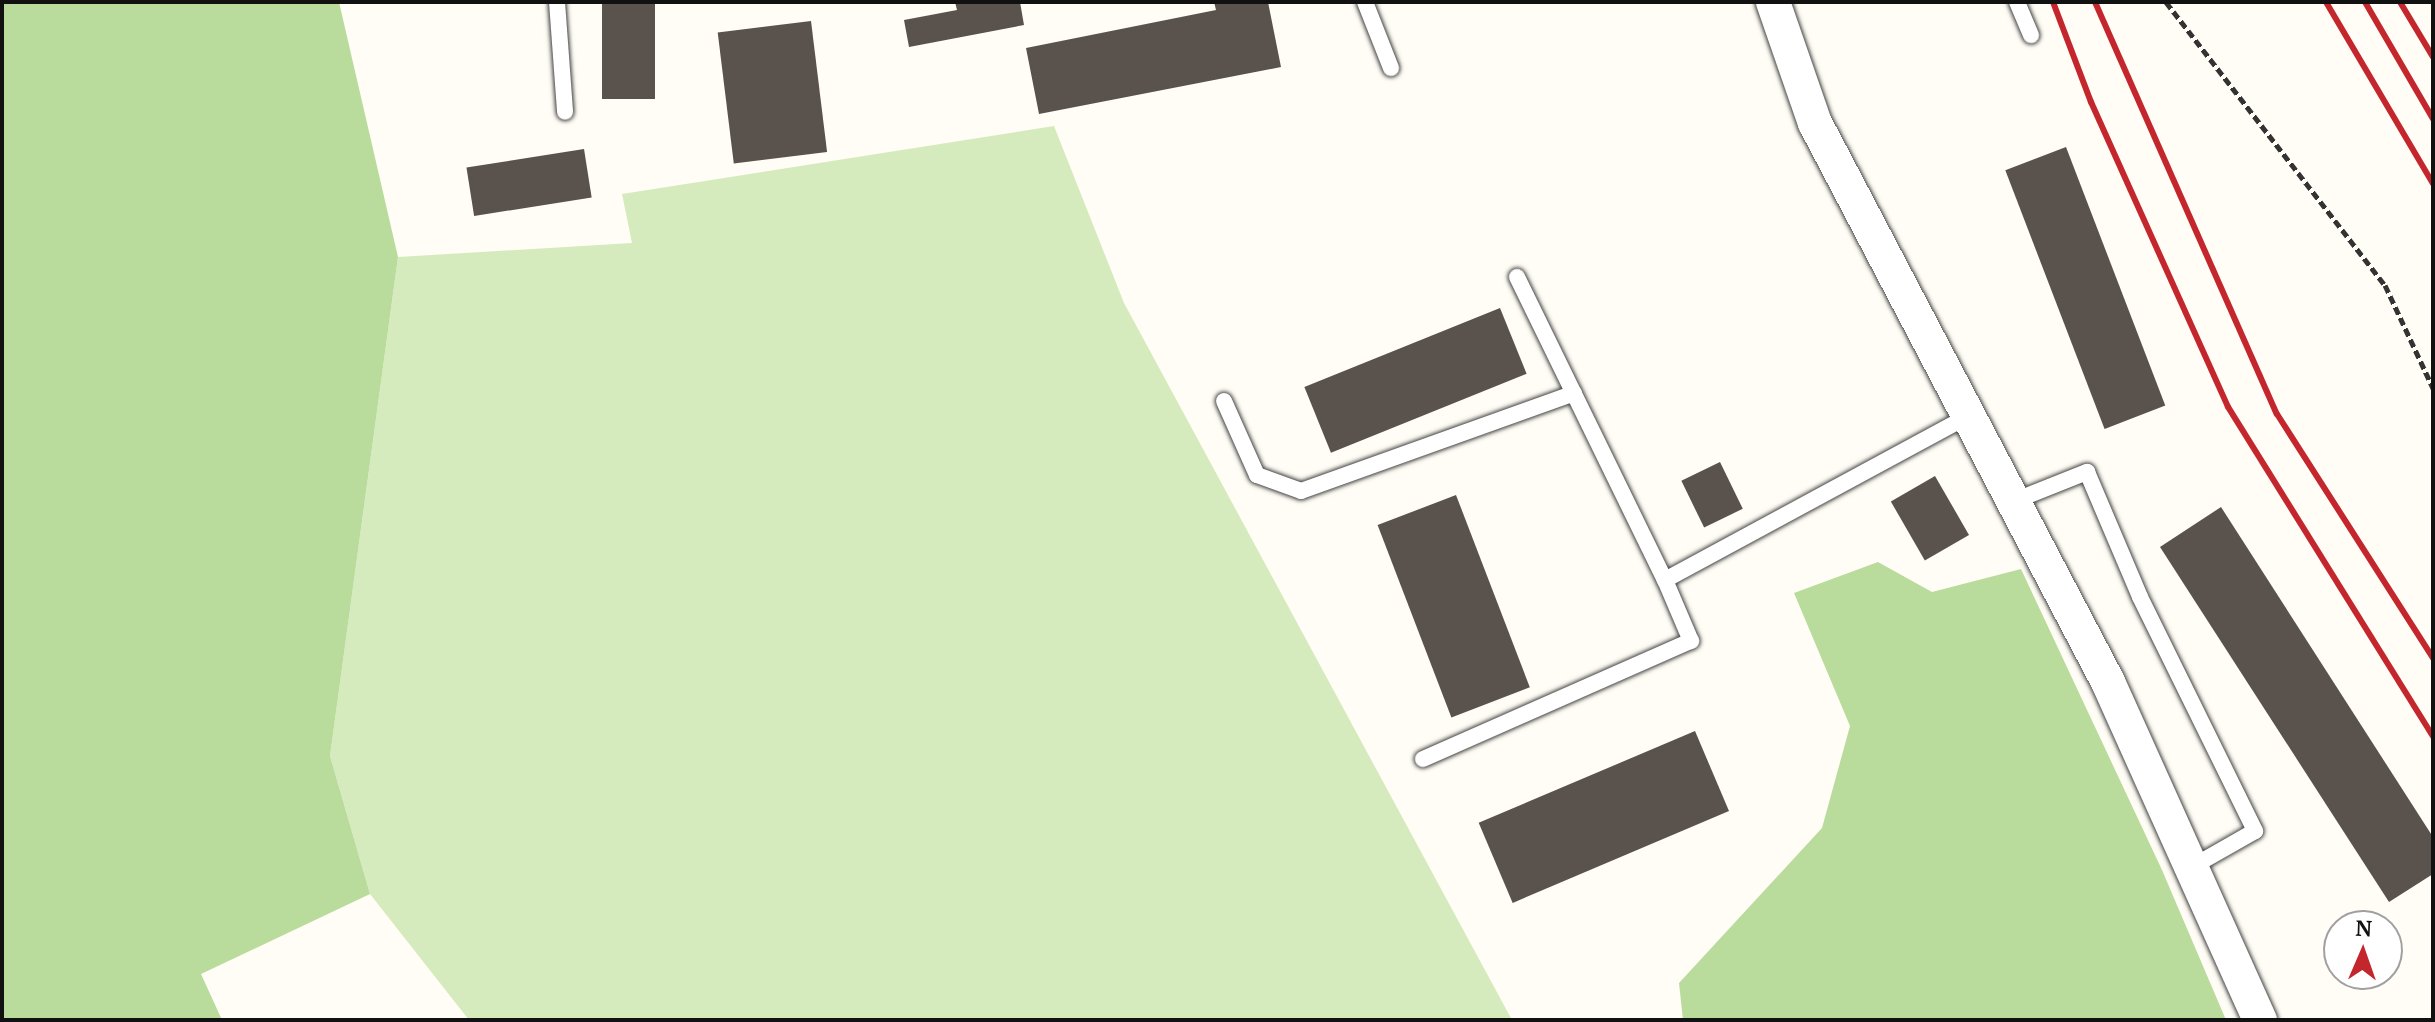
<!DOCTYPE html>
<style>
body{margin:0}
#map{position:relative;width:2435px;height:1022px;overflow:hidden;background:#fffdf5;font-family:"PT Serif",serif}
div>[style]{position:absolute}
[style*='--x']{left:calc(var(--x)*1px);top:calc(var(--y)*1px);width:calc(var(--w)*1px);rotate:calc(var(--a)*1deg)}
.green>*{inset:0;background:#d5ebbd}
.forest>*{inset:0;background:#b9dc9c}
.building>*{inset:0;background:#5a524d;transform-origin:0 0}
.path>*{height:5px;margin-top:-2.5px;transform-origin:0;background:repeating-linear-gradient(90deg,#333 0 8px,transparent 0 12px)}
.roads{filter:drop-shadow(0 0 2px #444) drop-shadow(0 0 2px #444)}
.service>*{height:16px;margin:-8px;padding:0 8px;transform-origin:8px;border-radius:8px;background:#fff}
.minor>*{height:34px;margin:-17px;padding:0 17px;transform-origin:17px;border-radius:17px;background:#fff}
.rail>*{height:6px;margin:-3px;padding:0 3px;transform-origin:3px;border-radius:3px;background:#c4262e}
span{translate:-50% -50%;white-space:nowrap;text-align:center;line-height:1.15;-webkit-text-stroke:8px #fff;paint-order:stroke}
.frame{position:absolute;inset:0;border:4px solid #111;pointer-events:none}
.north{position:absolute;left:2323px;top:910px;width:80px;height:80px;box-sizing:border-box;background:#fff;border:2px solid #a0a0a0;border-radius:50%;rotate:2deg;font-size:22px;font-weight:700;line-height:32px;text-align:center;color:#111}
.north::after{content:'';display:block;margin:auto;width:28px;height:36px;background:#c4262e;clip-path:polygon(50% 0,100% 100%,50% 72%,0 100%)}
</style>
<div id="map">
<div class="green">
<i style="clip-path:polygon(1054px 126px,1124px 303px,1512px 1020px,469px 1020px,370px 894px,330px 756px,398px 257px,632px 243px,622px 194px)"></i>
</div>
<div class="forest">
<i style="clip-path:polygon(2px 2px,339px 2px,398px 257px,330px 756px,370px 894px,201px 974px,222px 1020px,2px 1020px)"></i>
<i style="clip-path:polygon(1878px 562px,1932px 592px,2021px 569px,2162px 870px,2226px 1020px,1683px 1020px,1679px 983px,1822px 828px,1850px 726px,1794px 593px)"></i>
</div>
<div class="building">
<i style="left:602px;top:2px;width:53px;height:97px"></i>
<i style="clip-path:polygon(955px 2px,1020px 2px,1024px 25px,909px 47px,904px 20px,957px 10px)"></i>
<i style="clip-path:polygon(1214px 2px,1268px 2px,1281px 67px,1039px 114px,1026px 48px,1216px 10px)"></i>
<i style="left:811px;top:21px;width:132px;height:94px;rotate:83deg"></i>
<i style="left:2066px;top:147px;width:277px;height:65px;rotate:69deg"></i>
<i style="left:584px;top:149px;width:49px;height:119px;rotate:81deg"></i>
<i style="left:1500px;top:308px;width:71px;height:211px;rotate:68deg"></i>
<i style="left:1720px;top:462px;width:52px;height:43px;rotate:64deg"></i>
<i style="left:1935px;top:476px;width:68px;height:51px;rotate:60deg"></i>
<i style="left:1456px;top:495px;width:206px;height:84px;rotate:69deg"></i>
<i style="clip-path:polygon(2221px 507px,2433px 837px,2433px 874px,2389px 902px,2160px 547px)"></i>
<i style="left:1695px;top:731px;width:87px;height:235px;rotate:67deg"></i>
</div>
<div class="path">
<i style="--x:2166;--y:2;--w:358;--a:52.3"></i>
<i style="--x:2385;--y:285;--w:114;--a:65"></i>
</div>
<div class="roads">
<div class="service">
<i style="--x:557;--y:2;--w:110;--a:85.8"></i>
<i style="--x:1365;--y:2;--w:71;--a:68.5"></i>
<i style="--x:2017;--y:2;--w:36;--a:67"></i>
<i style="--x:1517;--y:277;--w:337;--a:64"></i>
<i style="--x:1665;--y:580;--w:342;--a:-28.4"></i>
<i style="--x:1224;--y:401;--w:81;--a:66"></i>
<i style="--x:1257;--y:475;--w:47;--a:20"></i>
<i style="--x:1301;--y:491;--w:290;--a:-19.7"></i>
<i style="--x:2014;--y:501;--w:79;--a:-21.7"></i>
<i style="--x:2087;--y:472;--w:136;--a:67"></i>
<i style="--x:2140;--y:597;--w:261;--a:63.8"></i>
<i style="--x:2255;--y:831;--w:73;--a:150.3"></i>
<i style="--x:1423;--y:759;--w:293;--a:-23.8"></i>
<i style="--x:1691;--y:641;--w:66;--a:-113.1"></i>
</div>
<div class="minor">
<i style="--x:1773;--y:2;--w:128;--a:70.9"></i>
<i style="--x:1815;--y:123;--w:631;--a:62.34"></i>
<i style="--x:2108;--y:682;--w:371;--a:65.8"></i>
</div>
</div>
<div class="rail">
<i style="--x:2053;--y:2;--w:107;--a:69.2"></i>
<i style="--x:2091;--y:102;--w:334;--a:65.8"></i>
<i style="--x:2228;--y:407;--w:388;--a:58.1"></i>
<i style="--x:2095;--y:2;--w:450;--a:66.2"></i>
<i style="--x:2277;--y:414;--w:290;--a:57.4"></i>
<i style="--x:2326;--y:2;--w:211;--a:59.5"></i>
<i style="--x:2365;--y:2;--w:135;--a:59.8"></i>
<i style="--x:2400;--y:2;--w:64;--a:59"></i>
</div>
<div class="frame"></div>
<div class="north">N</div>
</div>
